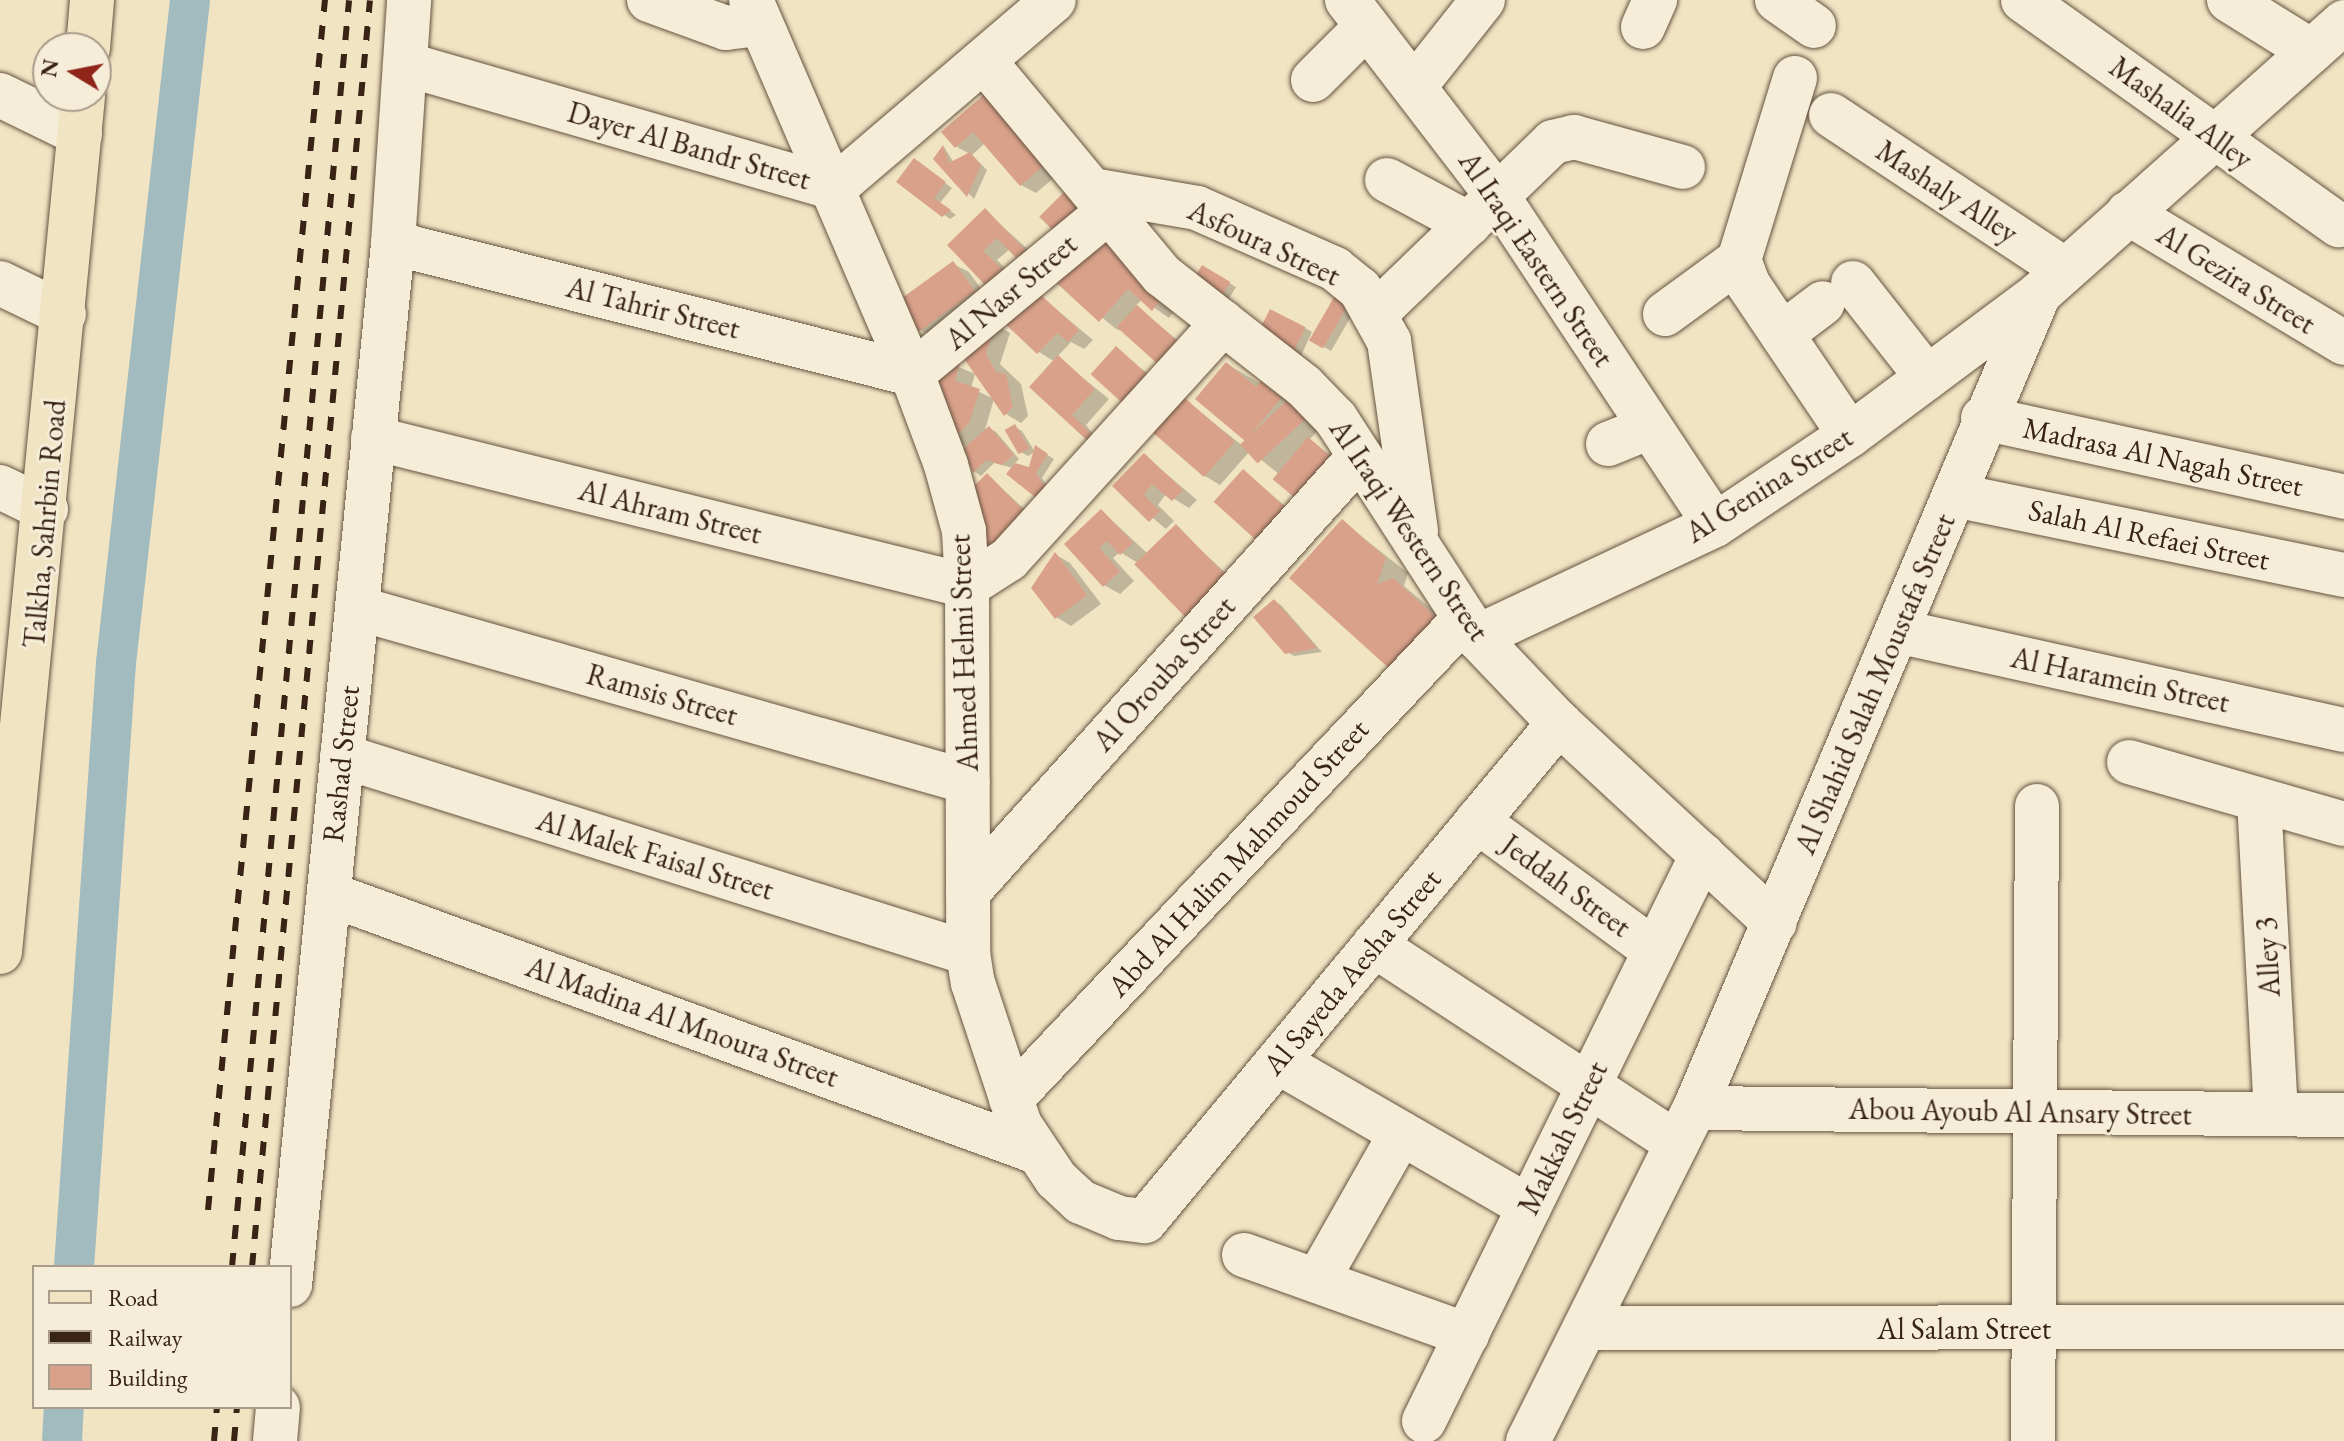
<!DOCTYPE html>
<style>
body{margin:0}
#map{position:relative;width:2344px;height:1441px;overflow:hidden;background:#f0e4c3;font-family:"EB Garamond",serif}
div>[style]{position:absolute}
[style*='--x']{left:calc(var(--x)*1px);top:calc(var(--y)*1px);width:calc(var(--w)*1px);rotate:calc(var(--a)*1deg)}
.shadow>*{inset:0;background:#0003;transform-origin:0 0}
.canal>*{height:40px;margin:-20px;padding:0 20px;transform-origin:20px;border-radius:20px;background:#a1bbbf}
.building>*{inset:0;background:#daa18a;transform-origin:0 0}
.roads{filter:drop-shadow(0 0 2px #665340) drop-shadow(0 0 2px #665340)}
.street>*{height:44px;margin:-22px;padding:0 22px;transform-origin:22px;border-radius:22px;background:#f5edd8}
.secondary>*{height:44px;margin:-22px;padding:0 22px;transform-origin:22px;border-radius:22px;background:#f5edd8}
.primary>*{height:44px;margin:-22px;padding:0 22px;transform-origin:22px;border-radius:22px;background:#f0e4c3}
.rail>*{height:6px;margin-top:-3px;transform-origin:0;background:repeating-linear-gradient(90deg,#382315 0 14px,transparent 0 28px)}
span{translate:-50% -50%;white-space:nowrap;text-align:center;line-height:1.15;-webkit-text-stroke:6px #f5edd8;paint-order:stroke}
.street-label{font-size:30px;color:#382315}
.legend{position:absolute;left:32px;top:1265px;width:260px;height:144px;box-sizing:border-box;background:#f5edd8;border:2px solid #a99c8a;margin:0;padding:10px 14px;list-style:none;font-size:24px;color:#382315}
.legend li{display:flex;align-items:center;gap:16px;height:40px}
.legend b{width:40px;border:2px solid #a99c8a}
.north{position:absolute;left:32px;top:32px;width:80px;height:80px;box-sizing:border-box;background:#f5edd8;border:2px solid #a99c8a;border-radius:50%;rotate:280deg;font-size:22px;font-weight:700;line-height:32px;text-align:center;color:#382315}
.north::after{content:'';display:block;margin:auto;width:28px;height:36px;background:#8f2418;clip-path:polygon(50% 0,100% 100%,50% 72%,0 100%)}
</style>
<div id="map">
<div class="shadow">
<i style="clip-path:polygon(989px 94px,1063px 170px,1036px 193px,1021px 185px,985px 143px,972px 155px,987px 170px,974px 199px,935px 158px,944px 147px,954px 163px,970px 154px,957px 147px)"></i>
<i style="clip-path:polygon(921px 165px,952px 188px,940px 203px,956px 215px,950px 219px,899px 182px)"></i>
<i style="clip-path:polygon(985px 211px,1039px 259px,1033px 266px,1010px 249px,997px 260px,1016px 279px,1002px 292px,949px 245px)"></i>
<i style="clip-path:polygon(1102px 220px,1180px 304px,1169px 318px,1142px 299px,1136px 306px,1198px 357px,1116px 329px,1052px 276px)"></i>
<i style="clip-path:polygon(953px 264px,969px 272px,989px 300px,937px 340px,922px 331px,901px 303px)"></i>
<i style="clip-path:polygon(1203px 268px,1236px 287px,1223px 308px)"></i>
<i style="clip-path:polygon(1028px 286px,1093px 340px,1084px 349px,1071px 342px,1057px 357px,1109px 399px,1086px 425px,1106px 450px,1032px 387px,1055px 362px,1039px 352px)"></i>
<i style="left:1338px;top:295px;width:22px;height:52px;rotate:30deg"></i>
<i style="clip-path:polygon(996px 325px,1010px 333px,1000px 364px,1021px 384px,1028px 416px,1021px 423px,1006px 414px,962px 353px)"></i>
<i style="clip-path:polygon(1305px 328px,1312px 332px,1298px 362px,1257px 341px)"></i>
<i style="clip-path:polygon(1116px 349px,1165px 387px,1142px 413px)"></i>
<i style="clip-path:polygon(945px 361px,975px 374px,971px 388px,994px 399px,984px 433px,989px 428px,996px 432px,1019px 459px,1013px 465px,1030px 469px,1036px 448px,1054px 459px,1042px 478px,1053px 495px,1013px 468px,994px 463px,981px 476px,975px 472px,967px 448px,953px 440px)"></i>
<i style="clip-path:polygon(1227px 364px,1326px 422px,1309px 440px,1351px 470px,1279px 474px,1250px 451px,1220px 485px,1205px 476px,1179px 395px,1244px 447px,1250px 442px)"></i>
<i style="clip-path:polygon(1015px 427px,1022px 431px,1035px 452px,1028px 456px,1021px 452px)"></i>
<i style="clip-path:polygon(1144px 455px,1197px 500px,1189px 508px,1166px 494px,1158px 505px,1174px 521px,1166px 529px,1115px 486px)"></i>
<i style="clip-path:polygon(1244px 472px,1301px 519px,1273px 549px)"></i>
<i style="clip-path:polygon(988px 476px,1042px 525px,1009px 557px)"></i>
<i style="clip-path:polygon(1102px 511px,1148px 554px,1176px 527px,1241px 587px,1138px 563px,1120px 552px,1113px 558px,1134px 581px,1120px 594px,1104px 585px,1066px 544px)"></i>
<i style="clip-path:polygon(1343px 522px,1408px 573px,1404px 586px,1460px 633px,1416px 682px)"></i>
<i style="clip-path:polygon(1056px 555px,1070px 563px,1101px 604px,1071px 626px,1056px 617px)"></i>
<i style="clip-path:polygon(1274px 601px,1281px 605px,1322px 652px,1294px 656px,1287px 652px)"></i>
</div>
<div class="canal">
<i style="--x:74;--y:1267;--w:605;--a:-86.02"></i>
<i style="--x:116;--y:663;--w:667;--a:-83.63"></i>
<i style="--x:62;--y:1441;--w:34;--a:-87"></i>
</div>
<div class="building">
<i style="clip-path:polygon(988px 91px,1049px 161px,1020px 186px,973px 132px,955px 148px,941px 132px)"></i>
<i style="clip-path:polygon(943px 145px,949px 163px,970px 152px,981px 165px,967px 197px,933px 159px)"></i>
<i style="clip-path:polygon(914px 158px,946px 182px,934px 198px,951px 210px,942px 217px,896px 182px)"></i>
<i style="left:1064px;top:192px;width:28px;height:35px;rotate:45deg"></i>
<i style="clip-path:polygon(985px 208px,1025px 250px,1016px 258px,997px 238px,983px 251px,1002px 269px,985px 285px,947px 245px)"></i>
<i style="clip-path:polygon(1101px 218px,1165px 294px,1152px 311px,1128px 289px,1099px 322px,1049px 276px)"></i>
<i style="left:953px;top:261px;width:37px;height:69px;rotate:54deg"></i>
<i style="left:1202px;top:265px;width:33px;height:27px;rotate:31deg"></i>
<i style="clip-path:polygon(1028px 283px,1079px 330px,1068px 342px,1057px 333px,1037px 354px,998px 317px)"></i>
<i style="left:1337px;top:292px;width:16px;height:56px;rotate:30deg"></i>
<i style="left:1137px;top:305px;width:63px;height:30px;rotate:42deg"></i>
<i style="left:1270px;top:309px;width:40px;height:37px;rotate:27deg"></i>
<i style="clip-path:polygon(996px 322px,986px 354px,996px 372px,1006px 374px,1013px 407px,1004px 416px,960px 353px)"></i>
<i style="left:1116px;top:346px;width:47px;height:38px;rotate:42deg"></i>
<i style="clip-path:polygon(1058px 355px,1095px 389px,1072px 415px,1095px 437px,1090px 443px,1029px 387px)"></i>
<i style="clip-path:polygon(944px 359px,960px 363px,955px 381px,980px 389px,969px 423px,951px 441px,924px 378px)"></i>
<i style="clip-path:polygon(1226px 362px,1256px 387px,1261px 381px,1281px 398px,1245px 441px,1195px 399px)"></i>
<i style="left:1179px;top:393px;width:74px;height:47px;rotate:41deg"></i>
<i style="left:1294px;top:394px;width:26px;height:74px;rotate:47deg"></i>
<i style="left:1015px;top:424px;width:28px;height:12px;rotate:60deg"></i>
<i style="clip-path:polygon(989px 426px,1014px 455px,1002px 465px,986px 460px,973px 473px,963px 449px)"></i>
<i style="left:1308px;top:437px;width:38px;height:55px;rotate:40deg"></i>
<i style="clip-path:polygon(1035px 445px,1048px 454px,1036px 473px,1047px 490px,1039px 500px,1006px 474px,1015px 463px,1029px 467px)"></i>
<i style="clip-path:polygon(1144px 453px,1183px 490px,1172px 501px,1152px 484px,1144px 495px,1160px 511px,1149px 522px,1112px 486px)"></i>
<i style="left:1243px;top:469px;width:59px;height:44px;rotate:42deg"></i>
<i style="clip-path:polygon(987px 473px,1028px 515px,992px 550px,979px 544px,972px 488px)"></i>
<i style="clip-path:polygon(1101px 509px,1133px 543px,1120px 555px,1107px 541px,1099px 548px,1120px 571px,1103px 587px,1064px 544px)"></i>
<i style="clip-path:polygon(1342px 519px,1386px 558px,1377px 584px,1393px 578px,1438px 619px,1392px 671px,1289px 578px)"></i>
<i style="left:1176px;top:524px;width:74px;height:58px;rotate:46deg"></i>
<i style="clip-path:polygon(1055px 552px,1087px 595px,1055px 619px,1031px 588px)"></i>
<i style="clip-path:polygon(1274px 599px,1317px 648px,1285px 654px,1253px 617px)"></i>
</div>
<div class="roads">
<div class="street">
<i style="--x:649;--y:0;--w:82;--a:20"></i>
<i style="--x:726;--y:28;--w:35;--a:-7"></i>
<i style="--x:751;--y:0;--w:407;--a:66.7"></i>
<i style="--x:912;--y:374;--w:97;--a:69.5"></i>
<i style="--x:946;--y:465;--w:68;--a:74.7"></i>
<i style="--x:964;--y:531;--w:55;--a:86.9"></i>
<i style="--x:967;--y:586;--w:367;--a:89.8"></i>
<i style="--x:968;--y:953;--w:30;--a:81"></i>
<i style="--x:973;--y:983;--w:150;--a:71.7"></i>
<i style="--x:1020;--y:1125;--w:65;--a:56.3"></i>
<i style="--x:1056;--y:1179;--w:34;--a:43"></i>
<i style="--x:1081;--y:1202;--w:41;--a:22.8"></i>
<i style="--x:1119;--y:1218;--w:26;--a:7"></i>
<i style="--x:1145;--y:1221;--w:648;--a:-50.26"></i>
<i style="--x:1347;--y:0;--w:248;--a:52.5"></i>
<i style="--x:1498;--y:197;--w:393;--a:56.5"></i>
<i style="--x:1777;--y:0;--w:45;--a:35.1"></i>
<i style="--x:2023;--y:0;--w:388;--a:35.5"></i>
<i style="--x:2229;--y:0;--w:97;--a:31.9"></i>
<i style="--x:1643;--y:27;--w:30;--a:-66"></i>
<i style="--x:985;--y:62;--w:277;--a:50.3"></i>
<i style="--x:1162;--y:275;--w:180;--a:38"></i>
<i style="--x:1304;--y:386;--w:46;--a:45.9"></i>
<i style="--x:1336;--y:419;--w:260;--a:57.1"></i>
<i style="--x:1477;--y:637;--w:119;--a:46.4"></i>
<i style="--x:1559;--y:723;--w:294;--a:42.8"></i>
<i style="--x:405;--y:64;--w:447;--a:16.1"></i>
<i style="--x:834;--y:188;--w:289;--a:-40.5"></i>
<i style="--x:1795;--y:78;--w:190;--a:107.1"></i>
<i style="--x:1739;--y:260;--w:26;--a:69"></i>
<i style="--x:1748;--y:284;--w:182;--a:56"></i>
<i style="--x:1313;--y:80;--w:76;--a:-45"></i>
<i style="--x:1414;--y:87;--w:111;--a:-51.6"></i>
<i style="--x:0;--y:95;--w:89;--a:26"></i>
<i style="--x:1831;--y:115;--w:279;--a:33.5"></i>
<i style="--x:1387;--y:180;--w:93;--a:28.2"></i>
<i style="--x:1092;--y:190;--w:107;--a:9.7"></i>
<i style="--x:1197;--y:208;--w:151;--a:23.8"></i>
<i style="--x:1335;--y:269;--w:32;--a:39"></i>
<i style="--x:1360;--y:289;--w:60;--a:60.9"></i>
<i style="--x:1389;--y:341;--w:192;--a:81.9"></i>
<i style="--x:2128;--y:213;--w:252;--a:31"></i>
<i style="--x:393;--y:243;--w:535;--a:14.17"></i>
<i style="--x:912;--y:374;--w:256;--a:-39.6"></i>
<i style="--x:0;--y:283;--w:71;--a:25.8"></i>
<i style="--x:1853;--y:283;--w:120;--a:51.8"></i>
<i style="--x:1376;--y:313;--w:246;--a:-44"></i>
<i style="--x:1553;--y:142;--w:22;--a:-13"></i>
<i style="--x:1574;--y:137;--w:113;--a:15.4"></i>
<i style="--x:1665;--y:314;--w:92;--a:-36.1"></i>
<i style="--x:1782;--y:334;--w:51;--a:-37.1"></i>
<i style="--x:1983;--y:418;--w:370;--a:12.3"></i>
<i style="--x:373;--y:438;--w:612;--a:13.99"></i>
<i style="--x:967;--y:586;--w:50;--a:-32.7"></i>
<i style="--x:1009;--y:559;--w:319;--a:-47.8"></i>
<i style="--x:1608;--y:444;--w:45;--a:-22"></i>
<i style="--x:0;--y:487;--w:51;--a:25.6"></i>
<i style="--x:1954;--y:495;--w:398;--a:11.6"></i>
<i style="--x:357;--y:608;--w:635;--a:15.9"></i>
<i style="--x:1897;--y:631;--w:458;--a:12.5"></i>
<i style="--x:1477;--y:637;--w:263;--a:-25.2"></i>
<i style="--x:1715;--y:525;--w:162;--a:-33.7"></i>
<i style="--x:1850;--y:435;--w:236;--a:-36.7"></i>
<i style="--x:342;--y:756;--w:656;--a:17.47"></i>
<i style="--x:2129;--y:762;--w:224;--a:16.1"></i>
<i style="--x:2259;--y:800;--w:314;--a:86.9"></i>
<i style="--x:1477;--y:821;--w:220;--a:36.1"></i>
<i style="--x:968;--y:892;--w:586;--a:-48.04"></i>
<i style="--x:329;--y:894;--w:750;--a:20.03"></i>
<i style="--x:1374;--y:945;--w:362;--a:33.2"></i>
<i style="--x:1278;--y:1062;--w:290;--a:30"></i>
<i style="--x:1011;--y:1099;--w:661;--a:-46.65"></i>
<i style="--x:1695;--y:1108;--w:649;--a:0.62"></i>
<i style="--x:1244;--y:1255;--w:237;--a:19.7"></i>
<i style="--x:1317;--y:1281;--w:170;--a:-60.4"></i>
<i style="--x:1585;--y:1328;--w:759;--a:-0.08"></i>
<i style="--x:1424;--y:1421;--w:631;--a:-63.84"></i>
<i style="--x:2033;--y:1441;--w:635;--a:-89.64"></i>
</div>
<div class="secondary">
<i style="--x:290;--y:1285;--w:1047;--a:-84.35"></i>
<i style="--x:393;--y:243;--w:244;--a:-86.2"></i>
<i style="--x:275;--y:1441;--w:34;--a:-85"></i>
<i style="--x:1528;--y:1441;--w:373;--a:-63.4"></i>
<i style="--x:1695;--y:1108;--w:884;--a:-67.09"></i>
<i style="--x:2039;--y:294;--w:409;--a:-41.7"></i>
</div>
<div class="primary">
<i style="--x:88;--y:48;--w:48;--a:-85.2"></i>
<i style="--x:0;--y:952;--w:860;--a:-84.46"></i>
</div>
</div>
<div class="rail">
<i style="--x:208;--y:1210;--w:1216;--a:-84.48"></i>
<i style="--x:232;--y:1267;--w:1272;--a:-84.72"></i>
<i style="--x:252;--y:1267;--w:1272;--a:-84.68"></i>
<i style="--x:214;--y:1441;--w:34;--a:-85"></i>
<i style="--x:234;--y:1441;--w:34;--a:-85"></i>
</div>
<div class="street-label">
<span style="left:2181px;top:113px;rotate:36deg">Mashalia Alley</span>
<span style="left:689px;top:146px;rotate:16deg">Dayer Al Bandr Street</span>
<span style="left:1947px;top:192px;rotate:33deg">Mashaly Alley</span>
<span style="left:1264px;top:243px;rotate:25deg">Asfoura Street</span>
<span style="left:1536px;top:259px;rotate:56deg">Al Iraqi Eastern Street</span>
<span style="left:2236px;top:279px;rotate:32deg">Al Gezira Street</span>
<span style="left:1011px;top:292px;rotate:-40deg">Al Nasr Street</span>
<span style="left:653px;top:308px;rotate:14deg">Al Tahrir Street</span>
<span style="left:2163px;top:457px;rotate:12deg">Madrasa Al Nagah Street</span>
<span style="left:1769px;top:485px;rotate:-32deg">Al Genina Street</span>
<span style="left:670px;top:512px;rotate:14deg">Al Ahram Street</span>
<span style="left:45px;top:524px;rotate:-85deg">Talkha, Sahrbin Road</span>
<span style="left:1409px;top:530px;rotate:56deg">Al Iraqi Western Street</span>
<span style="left:2149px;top:535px;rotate:12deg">Salah Al Refaei Street</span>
<span style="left:964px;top:653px;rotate:-92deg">Ahmed Helmi Street</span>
<span style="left:1164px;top:674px;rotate:-48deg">Al Orouba Street</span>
<span style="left:2120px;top:680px;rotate:12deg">Al Haramein Street</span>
<span style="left:1875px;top:684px;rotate:-67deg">Al Shahid Salah Moustafa Street</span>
<span style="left:662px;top:695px;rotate:16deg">Ramsis Street</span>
<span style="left:341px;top:764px;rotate:-84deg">Rashad Street</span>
<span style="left:655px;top:855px;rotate:17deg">Al Malek Faisal Street</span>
<span style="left:1238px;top:858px;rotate:-47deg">Abd Al Halim Mahmoud Street</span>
<span style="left:1566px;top:886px;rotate:36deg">Jeddah Street</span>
<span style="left:2268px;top:957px;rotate:-93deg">Alley 3</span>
<span style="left:1352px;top:972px;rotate:-50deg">Al Sayeda Aesha Street</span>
<span style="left:682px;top:1022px;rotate:20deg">Al Madina Al Mnoura Street</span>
<span style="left:2020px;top:1112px;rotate:1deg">Abou Ayoub Al Ansary Street</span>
<span style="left:1563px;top:1138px;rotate:-64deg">Makkah Street</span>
<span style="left:1964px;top:1329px">Al Salam Street</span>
</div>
<ul class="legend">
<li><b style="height:10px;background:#f0e4c3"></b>Road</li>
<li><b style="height:10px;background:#382315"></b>Railway</li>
<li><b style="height:22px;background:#daa18a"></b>Building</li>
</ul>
<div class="north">N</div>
</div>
